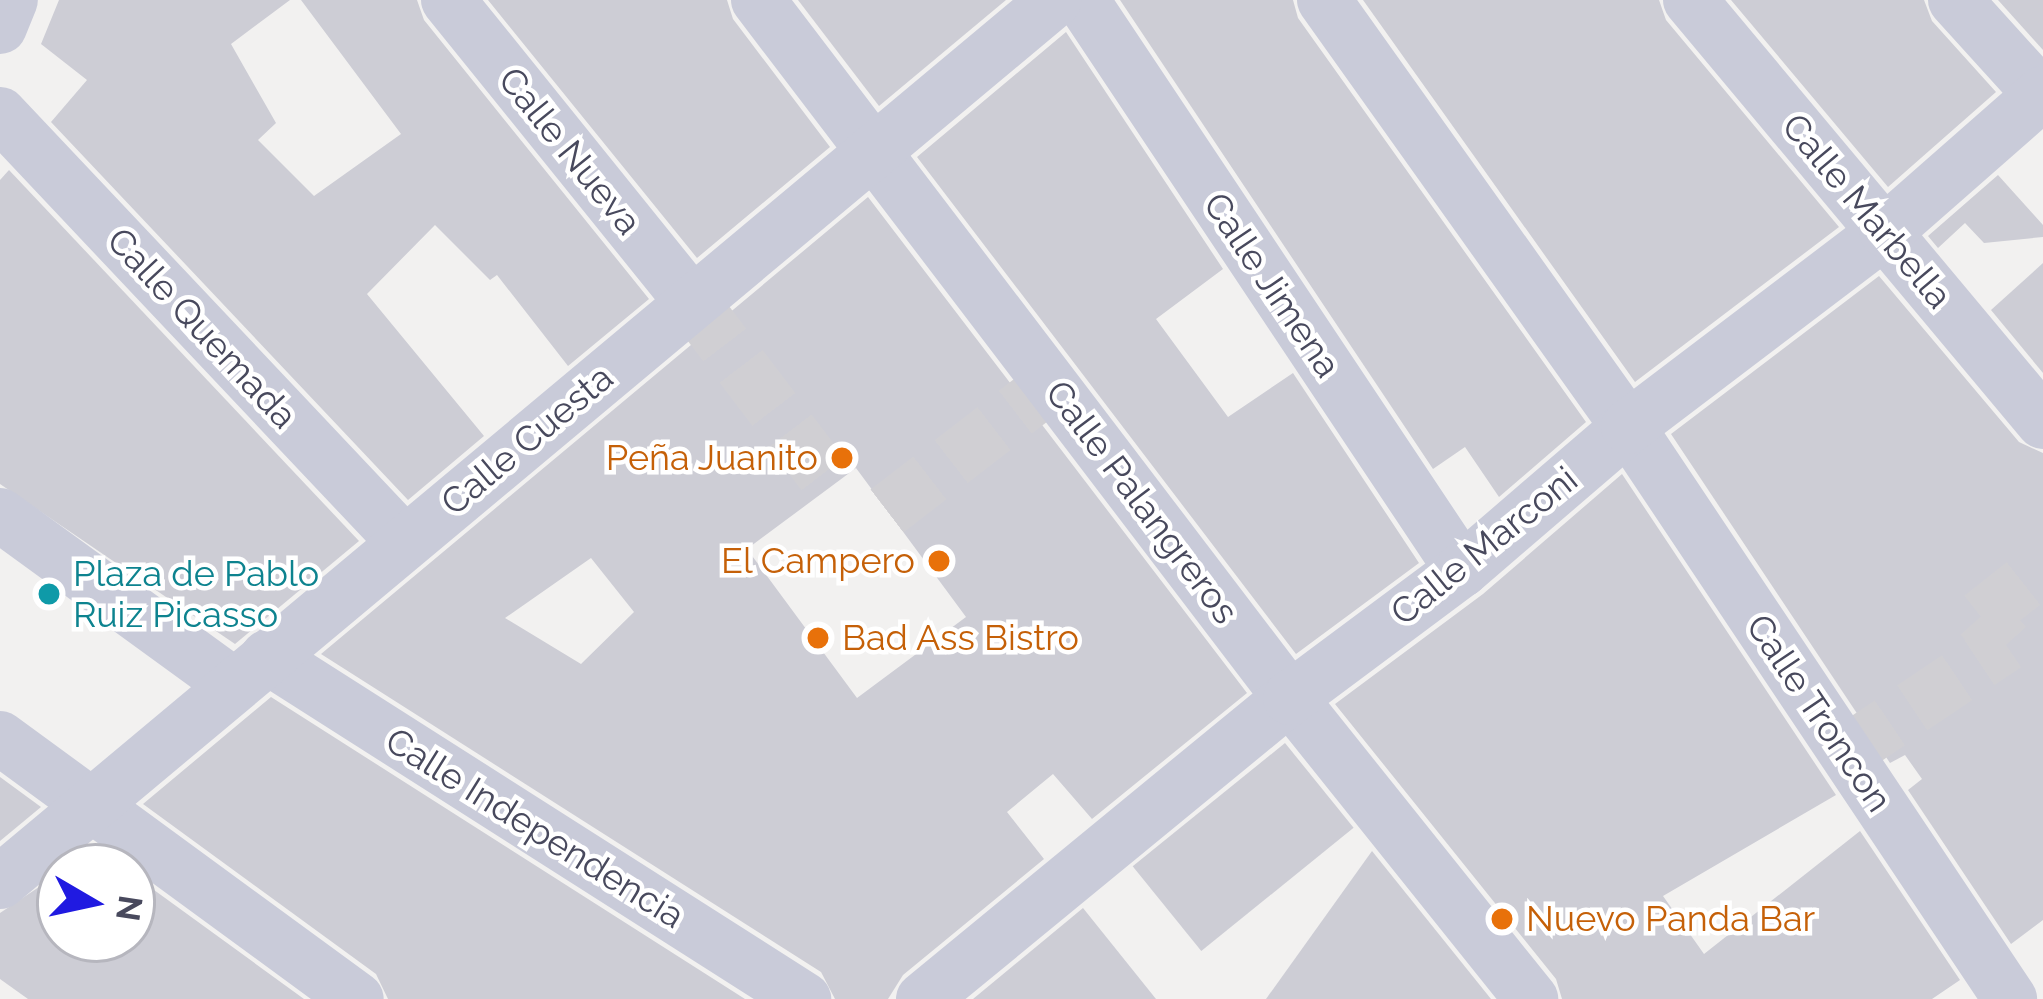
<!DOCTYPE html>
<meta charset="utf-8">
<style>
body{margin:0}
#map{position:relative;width:2043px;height:999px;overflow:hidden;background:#f2f1f0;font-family:Raleway,sans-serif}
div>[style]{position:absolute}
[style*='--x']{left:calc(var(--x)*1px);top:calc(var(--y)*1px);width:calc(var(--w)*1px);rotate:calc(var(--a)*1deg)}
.building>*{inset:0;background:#cdcdd5;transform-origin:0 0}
.minor-tunnel>*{height:54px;margin-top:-27px;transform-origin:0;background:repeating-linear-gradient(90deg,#d0cfd3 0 54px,transparent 0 81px)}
.minor>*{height:54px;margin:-27px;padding:0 27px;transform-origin:27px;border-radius:27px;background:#c9cbd9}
.dots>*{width:33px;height:33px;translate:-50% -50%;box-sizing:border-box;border:6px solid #fff;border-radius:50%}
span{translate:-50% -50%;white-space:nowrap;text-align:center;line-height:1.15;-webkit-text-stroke:9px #fff;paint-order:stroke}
.street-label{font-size:36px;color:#48495d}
.food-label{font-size:36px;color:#c56008}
.right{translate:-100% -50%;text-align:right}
.left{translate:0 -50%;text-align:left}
.culture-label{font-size:36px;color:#0d838f}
.north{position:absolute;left:36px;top:843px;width:120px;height:120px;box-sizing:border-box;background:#fff;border:3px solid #b6b6be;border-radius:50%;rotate:99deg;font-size:33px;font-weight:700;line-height:48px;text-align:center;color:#48495d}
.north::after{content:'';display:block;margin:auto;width:42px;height:54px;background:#201ae1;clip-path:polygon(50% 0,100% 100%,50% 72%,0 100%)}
</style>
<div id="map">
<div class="building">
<i style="clip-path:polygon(59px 0,290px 0,231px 44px,276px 123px,258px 140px,314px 196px,401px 134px,301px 0,417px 0,424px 20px,649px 299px,568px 366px,497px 275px,490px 280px,435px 225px,367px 294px,484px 436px,408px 500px,51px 122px,87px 80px,41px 44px)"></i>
<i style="clip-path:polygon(488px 0,727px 0,733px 19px,830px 147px,697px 258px)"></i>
<i style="clip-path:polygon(798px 0,1006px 0,879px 106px)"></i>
<i style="clip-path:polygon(1120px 0,1293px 0,1298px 18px,1586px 422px,1499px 497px,1465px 447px,1433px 469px)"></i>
<i style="clip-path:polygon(1363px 0,1659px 0,1666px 20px,1839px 227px,1635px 382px)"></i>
<i style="clip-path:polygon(1731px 0,1924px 0,1932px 21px,1996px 92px,1888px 187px)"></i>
<i style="clip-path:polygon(1998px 0,2043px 0,2043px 50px)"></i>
<i style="clip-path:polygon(1066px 32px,1223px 269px,1156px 319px,1228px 417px,1293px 373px,1419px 563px,1296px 654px,917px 157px)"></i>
<i style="clip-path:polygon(9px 170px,359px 541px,235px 644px,0 484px,0 180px)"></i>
<i style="clip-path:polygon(1998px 175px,2043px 225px,2043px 237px,1984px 243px,1965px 223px,1938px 248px,1928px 236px)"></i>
<i style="clip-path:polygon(evenodd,868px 197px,1247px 693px,1092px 819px,1053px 774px,1007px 812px,1044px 859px,903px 975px,888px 999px,835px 999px,821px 972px,321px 654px,868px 197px,856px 468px,966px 617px,857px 698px,747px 549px,856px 468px,868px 197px,591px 558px,634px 612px,581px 664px,505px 618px,591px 558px)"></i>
<i style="clip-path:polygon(2043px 263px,2043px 373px,1991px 310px)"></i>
<i style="clip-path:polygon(1879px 276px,2019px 442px,2043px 453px,2043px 920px,2011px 944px,1908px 790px,1922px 779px,1905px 755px,1890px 763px,1671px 434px)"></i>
<i style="clip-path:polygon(1622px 474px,1836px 795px,1663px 896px,1704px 954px,1860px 831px,1960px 980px,1932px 999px,1562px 999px,1556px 979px,1335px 704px,1483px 594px)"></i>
<i style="clip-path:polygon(271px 697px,745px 999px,388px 999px,376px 974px,143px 804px)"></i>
<i style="left:1285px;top:743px;width:109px;height:196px;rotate:51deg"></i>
<i style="clip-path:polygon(0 777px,41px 807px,0 841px)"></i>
<i style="clip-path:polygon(1372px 851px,1491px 999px,1266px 999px)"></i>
<i style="clip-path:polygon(60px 873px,60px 939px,132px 939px,132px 874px,304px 999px,28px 999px,0 979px,0 913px)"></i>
<i style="clip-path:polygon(1083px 908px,1156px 999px,973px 999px)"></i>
</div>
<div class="minor-tunnel">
<i style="--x:692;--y:302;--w:231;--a:52.7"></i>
<i style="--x:887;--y:511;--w:208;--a:-37.6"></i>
<i style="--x:1845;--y:753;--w:194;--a:-33.9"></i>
<i style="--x:2006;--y:645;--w:38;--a:-132"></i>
<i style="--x:1981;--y:617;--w:79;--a:-38.3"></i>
</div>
<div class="minor">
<i style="--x:448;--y:0;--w:388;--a:51.1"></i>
<i style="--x:758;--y:0;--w:878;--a:52.69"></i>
<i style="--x:1290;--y:698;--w:386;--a:51.3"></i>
<i style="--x:1082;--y:0;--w:685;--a:56.31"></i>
<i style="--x:1324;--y:0;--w:524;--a:54.55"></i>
<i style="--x:1628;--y:427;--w:688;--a:56.26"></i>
<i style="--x:1690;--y:0;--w:550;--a:50.09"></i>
<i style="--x:1955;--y:0;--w:131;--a:47.8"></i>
<i style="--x:0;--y:27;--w:29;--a:-68"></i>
<i style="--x:0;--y:114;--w:589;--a:46.65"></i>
<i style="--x:0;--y:515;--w:289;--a:36"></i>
<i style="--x:267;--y:657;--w:637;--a:32.49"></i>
<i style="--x:0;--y:738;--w:442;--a:36.2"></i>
<i style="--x:0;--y:882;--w:1375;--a:-39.9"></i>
<i style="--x:923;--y:999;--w:475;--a:-39.4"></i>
<i style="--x:1290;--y:698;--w:214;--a:-36.7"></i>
<i style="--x:1462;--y:570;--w:219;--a:-40.7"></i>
<i style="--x:1628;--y:427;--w:324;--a:-37.2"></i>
<i style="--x:1886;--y:231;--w:209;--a:-41.3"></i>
</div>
<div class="dots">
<i style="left:842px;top:458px;background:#e8710a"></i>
<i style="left:939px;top:561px;background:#e8710a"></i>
<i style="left:49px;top:594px;background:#0f9aa8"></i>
<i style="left:818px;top:638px;background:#e8710a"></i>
<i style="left:1502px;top:919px;background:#e8710a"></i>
</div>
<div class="street-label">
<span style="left:570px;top:151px;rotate:51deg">Calle Nueva</span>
<span style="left:1867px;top:211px;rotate:50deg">Calle Marbella</span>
<span style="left:1272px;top:285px;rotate:56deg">Calle Jimena</span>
<span style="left:202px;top:328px;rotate:47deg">Calle Quemada</span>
<span style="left:527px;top:440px;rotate:-40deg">Calle Cuesta</span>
<span style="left:1142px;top:502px;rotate:53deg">Calle Palangreros</span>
<span style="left:1484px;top:546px;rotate:-39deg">Calle Marconi</span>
<span style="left:1819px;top:713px;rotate:56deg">Calle Troncon</span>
<span style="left:535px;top:828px;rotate:32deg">Calle Independencia</span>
</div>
<div class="food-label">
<span class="right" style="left:818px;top:458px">Peña Juanito</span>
<span class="right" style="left:915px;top:561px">El Campero</span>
<span class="left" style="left:842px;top:638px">Bad Ass Bistro</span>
<span class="left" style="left:1526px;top:919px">Nuevo Panda Bar</span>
</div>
<div class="culture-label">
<span class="left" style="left:73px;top:594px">Plaza de Pablo<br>Ruiz Picasso</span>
</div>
<div class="north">N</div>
</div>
